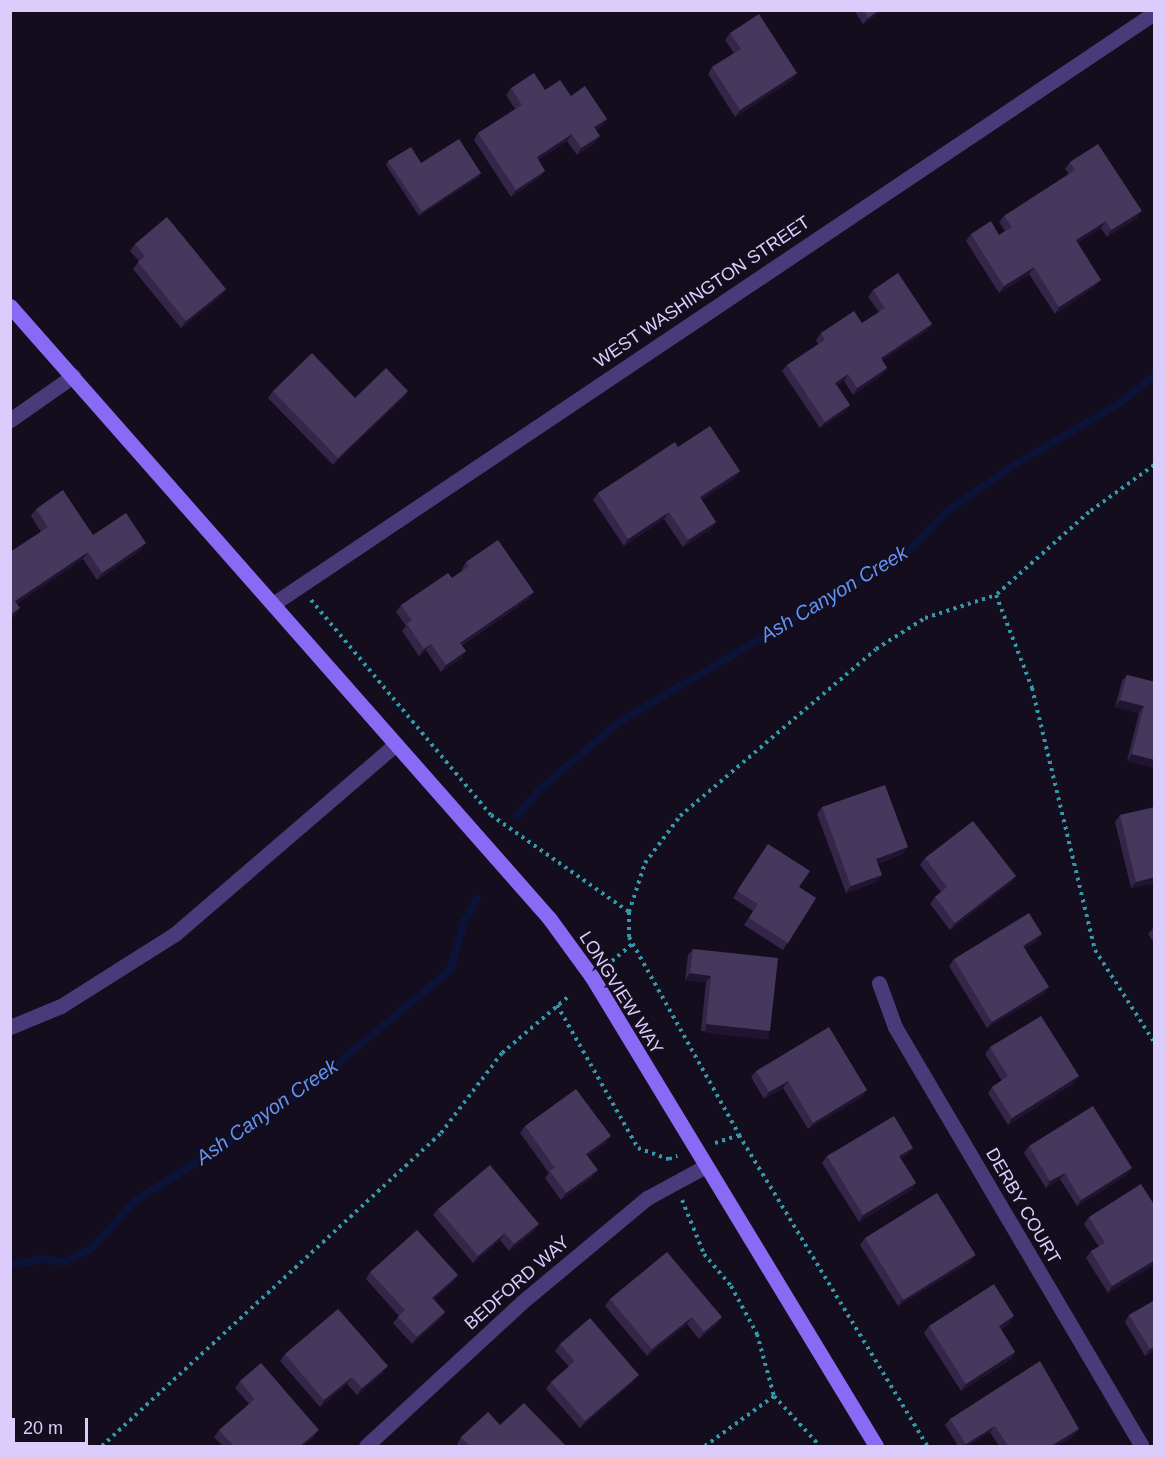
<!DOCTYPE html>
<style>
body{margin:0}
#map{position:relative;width:1165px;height:1457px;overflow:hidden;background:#130d1d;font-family:Arial,sans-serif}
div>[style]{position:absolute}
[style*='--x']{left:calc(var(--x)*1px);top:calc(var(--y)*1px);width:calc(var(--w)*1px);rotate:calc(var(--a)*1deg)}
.stream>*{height:8px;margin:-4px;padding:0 4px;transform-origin:4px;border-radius:4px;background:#0c1337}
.path>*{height:4px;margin-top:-2px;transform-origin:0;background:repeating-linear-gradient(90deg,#3598a7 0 3px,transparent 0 7.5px)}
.street>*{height:15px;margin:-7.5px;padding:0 7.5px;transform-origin:7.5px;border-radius:7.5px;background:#493b79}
.secondary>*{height:15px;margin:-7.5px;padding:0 7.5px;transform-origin:7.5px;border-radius:7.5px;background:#886af5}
.wall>*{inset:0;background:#352649}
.shaded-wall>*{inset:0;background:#201530;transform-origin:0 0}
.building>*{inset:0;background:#46385d;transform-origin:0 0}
span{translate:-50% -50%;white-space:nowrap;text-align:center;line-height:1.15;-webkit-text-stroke:5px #130d1d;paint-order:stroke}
.street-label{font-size:18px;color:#dbccfc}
.water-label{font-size:20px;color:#6194f4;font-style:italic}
.frame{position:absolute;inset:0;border:12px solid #dbccfc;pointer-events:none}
.scale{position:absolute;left:12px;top:1418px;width:76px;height:27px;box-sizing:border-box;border:3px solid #dbccfc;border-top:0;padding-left:8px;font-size:18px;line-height:21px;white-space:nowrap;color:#dbccfc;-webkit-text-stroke:4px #130d1d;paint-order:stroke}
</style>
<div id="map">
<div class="stream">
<i style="--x:517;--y:816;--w:35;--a:-50"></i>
<i style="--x:540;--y:789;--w:104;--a:-40.3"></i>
<i style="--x:619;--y:722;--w:333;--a:-30.5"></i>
<i style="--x:906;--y:553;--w:59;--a:-45.7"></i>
<i style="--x:947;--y:511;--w:85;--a:-34.4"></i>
<i style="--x:1017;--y:463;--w:112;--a:-30"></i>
<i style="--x:1114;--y:407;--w:51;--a:-37.8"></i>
<i style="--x:10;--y:1265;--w:33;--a:-11"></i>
<i style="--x:42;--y:1259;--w:24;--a:7"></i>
<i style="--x:66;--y:1262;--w:31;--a:-29"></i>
<i style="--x:93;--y:1247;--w:62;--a:-47.6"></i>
<i style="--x:135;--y:1201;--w:135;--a:-32.3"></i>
<i style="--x:249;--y:1129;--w:95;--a:-36"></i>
<i style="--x:326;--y:1073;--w:161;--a:-39.7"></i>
<i style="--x:450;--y:970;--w:52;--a:-73.3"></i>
<i style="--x:465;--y:920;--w:25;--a:-61"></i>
</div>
<div class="path">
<i style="--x:1154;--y:465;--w:80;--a:144.1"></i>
<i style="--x:1089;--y:512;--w:125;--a:138.3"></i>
<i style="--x:996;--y:595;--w:100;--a:68.8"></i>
<i style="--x:1032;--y:688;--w:269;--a:76.5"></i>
<i style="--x:1095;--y:950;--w:109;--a:57.3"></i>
<i style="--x:311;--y:600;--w:280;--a:50.1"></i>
<i style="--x:491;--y:815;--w:169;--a:35.1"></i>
<i style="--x:629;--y:912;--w:52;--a:-71.9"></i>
<i style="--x:645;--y:863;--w:59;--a:-53.3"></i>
<i style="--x:680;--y:816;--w:257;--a:-40.4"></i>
<i style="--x:876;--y:649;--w:58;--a:-32.3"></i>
<i style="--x:925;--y:618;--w:75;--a:-17.9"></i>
<i style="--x:629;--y:912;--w:25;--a:90"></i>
<i style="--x:629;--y:937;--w:227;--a:60.9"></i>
<i style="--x:612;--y:961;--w:26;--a:-40"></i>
<i style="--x:557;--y:1005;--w:164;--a:60.5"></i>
<i style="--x:638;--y:1148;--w:33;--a:20"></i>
<i style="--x:669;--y:1159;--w:9;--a:-21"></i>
<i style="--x:715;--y:1143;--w:25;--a:-18"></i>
<i style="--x:739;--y:1135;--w:363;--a:58.8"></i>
<i style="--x:682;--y:1200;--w:58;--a:67.8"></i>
<i style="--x:704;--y:1254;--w:42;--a:49.8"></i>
<i style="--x:731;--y:1286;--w:55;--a:61.6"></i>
<i style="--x:757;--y:1334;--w:64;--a:74.7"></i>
<i style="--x:774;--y:1396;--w:85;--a:144.1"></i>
<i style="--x:774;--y:1396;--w:68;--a:47.4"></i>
<i style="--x:102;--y:1446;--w:461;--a:-42.7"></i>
<i style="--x:441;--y:1133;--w:101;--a:-52.7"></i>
<i style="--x:502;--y:1053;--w:88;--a:-40.4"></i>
</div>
<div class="street">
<i style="--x:10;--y:420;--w:77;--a:-34.9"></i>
<i style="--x:273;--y:604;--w:1061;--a:-33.85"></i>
<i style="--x:879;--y:983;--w:47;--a:70"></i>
<i style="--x:895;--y:1027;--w:485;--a:59.5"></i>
<i style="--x:10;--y:1027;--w:55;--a:-22.4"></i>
<i style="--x:61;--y:1006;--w:135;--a:-32.3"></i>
<i style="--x:175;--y:934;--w:291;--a:-40.7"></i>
<i style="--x:366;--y:1446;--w:212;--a:-42.7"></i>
<i style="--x:522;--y:1302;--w:163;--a:-39.8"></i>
<i style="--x:647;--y:1198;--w:67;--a:-28.5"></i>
</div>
<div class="secondary">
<i style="--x:10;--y:306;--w:816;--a:48.63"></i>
<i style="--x:549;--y:918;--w:73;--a:53.9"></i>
<i style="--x:592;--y:977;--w:548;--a:58.8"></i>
</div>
<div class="wall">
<i style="clip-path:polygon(854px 10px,884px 10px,863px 24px)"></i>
<i style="clip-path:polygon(730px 33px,797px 73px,792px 80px,735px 117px,708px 74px,712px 67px,734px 53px,725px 40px)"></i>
<i style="clip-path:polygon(511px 88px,545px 90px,571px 96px,607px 119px,602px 126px,596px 130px,595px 143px,577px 155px,567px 141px,538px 160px,540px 177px,511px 197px,474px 140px,478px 133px,515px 109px,506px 95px)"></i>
<i style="clip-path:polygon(388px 161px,421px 163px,481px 173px,479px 177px,419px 216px,386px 165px)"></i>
<i style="clip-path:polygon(1070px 162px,1137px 218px,1107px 237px,1101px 228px,1077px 243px,1096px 286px,1055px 314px,1029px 274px,999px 293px,966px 241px,971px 234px,999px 235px,1005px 231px,999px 222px,1004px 216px,1069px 174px,1065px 169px)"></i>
<i style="clip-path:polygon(135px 244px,226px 289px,221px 296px,181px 328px,133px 269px,139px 261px,130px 251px)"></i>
<i style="clip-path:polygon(873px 290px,932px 324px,927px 331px,882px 360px,887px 368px,882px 375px,853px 395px,844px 381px,837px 385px,850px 405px,845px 412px,820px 428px,782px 371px,787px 365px,818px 344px,816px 340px,821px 333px,862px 323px,879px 312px,868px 297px)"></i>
<i style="clip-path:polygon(273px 391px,355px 398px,408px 391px,403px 398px,333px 465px,268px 398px)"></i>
<i style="clip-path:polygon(678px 447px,740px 471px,735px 478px,701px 500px,716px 522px,711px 529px,683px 547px,664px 519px,624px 546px,593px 500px,598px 493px)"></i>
<i style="clip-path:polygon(36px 509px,93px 535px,141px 550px,97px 580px,83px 559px,17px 603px,16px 615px,10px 619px,41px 532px,31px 516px)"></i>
<i style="clip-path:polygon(466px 562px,529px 599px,462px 645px,466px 651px,461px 658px,441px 672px,426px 650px,419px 656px,402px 631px,406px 626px,396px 612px,401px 605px,452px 578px,463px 571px,462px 569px)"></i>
<i style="clip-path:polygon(1127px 675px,1155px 682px,1155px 768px,1127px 761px,1139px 713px,1115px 707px,1122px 681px)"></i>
<i style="clip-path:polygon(822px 807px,903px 854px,877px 864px,877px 882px,846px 893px,817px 814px)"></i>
<i style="clip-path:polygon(1155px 807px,1155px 883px,1131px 888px,1115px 822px,1120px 815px)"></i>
<i style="clip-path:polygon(768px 844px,799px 887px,816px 898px,783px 950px,744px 925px,753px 911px,733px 898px)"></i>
<i style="clip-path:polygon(925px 858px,1016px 876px,1011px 883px,950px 930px,930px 904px,935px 897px,941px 892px,920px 865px)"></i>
<i style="clip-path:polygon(1155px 926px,1155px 944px,1148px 934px)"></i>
<i style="clip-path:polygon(1037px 941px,1025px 948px,1044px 994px,987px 1028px,949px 966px,954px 959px)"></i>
<i style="clip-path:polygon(693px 949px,765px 1038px,701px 1031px,706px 982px,685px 980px,688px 955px)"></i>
<i style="clip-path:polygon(990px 1047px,1074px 1083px,1008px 1125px,988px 1093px,992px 1087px,1002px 1081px,985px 1054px)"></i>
<i style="clip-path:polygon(756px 1071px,867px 1090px,862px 1097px,808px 1129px,783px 1088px,764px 1099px,751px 1077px)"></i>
<i style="clip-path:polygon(525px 1126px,606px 1143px,588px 1156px,593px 1177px,561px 1200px,545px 1178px,549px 1173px,520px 1133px)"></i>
<i style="clip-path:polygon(1029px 1146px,1127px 1175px,1077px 1206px,1060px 1179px,1046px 1188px,1024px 1153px)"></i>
<i style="clip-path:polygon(908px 1154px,901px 1159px,916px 1183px,911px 1190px,859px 1222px,822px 1163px,827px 1156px)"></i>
<i style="clip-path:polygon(438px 1209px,534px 1231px,509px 1251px,500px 1240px,473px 1263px,433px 1215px)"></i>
<i style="clip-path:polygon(1089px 1217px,1155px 1264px,1108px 1293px,1086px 1258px,1091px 1251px,1099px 1247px,1084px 1224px)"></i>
<i style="clip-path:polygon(865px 1238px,970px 1262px,898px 1306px,860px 1245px)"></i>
<i style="clip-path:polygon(370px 1272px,458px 1275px,453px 1282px,434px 1299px,445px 1312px,440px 1319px,412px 1344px,393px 1323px,399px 1316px,366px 1279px)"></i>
<i style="clip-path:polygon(610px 1299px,722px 1317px,717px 1324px,699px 1339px,687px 1324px,647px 1356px,605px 1306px)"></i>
<i style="clip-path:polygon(1155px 1300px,1155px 1350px,1145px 1356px,1125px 1322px,1129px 1315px)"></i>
<i style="clip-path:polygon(1010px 1323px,1001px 1329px,1015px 1352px,1011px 1359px,961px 1391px,924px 1333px,929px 1326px)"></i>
<i style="clip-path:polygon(560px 1344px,634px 1381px,580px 1428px,546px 1389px,551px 1382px,569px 1367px,555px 1351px)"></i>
<i style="clip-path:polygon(285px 1354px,383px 1373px,357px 1395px,347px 1384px,320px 1407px,280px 1361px)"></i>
<i style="clip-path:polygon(240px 1381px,314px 1437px,303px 1446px,223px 1446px,214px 1437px,219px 1430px,249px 1404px,235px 1388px)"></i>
<i style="clip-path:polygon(950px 1419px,1074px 1436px,1057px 1446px,999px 1446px,990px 1432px,968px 1446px,958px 1446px,945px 1425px)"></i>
<i style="clip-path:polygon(500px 1425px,566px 1446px,459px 1446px,457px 1444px,461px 1437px)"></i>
</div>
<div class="shaded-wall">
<i style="clip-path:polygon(879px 10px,884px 10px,863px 24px,868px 18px)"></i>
<i style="clip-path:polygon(797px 73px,792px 80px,735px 117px,740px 110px)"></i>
<i style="clip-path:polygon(607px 119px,602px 126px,589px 134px,594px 127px)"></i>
<i style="clip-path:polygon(572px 134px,567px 141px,532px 164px,537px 157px)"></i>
<i style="clip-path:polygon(600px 136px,595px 143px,577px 155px,581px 148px)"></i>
<i style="clip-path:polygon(545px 171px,540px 177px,511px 197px,516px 190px)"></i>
<i style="clip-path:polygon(481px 173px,479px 177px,419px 216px,422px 212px)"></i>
<i style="clip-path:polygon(1142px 211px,1137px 218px,1107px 237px,1111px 230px)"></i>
<i style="clip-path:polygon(1106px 221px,1101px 228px,1071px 247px,1076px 240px)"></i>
<i style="clip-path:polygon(1034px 267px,1029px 274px,999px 293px,1004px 286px)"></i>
<i style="clip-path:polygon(1101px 280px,1096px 286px,1055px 314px,1059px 307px)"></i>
<i style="clip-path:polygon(226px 289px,221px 296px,181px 328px,186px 321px)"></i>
<i style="clip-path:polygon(932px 324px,927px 331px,876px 365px,881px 358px)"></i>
<i style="clip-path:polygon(887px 368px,882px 375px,853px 395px,857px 388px)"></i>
<i style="clip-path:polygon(848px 374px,844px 381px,830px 390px,835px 383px)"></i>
<i style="clip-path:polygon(408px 391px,403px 398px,333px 465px,338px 458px)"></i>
<i style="clip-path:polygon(850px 405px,845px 412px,820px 428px,825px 422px)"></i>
<i style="clip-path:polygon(740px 471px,735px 478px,695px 504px,700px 497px)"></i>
<i style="clip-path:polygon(669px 512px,664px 519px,624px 546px,628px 539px)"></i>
<i style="clip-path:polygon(716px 522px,711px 529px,683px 547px,688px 540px)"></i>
<i style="clip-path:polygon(146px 543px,141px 550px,97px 580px,102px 573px)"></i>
<i style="clip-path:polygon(88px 552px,83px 559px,11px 608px,15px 601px)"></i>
<i style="clip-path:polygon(534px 592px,529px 599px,455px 649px,460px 643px)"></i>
<i style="clip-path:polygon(20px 608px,16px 615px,10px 619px,10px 615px)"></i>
<i style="clip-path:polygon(431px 644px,426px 650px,419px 656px,424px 649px)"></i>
<i style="clip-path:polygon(466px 651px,461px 658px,441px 672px,446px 665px)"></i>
<i style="clip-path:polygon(1120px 700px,1144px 706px,1139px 713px,1115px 707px)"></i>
<i style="clip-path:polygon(1132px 754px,1155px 760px,1155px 768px,1127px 761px)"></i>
<i style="clip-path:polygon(908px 847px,903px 854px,871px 866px,876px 859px)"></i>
<i style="clip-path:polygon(882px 875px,877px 882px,846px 893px,851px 886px)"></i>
<i style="clip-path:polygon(1016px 876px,1011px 883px,950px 930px,955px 923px)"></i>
<i style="clip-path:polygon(1155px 877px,1155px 883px,1131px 888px,1136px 882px)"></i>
<i style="clip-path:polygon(1042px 934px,1037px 941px,1018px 952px,1023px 946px)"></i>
<i style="clip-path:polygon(690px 973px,711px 976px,706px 982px,685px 980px)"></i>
<i style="clip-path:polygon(1049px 987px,1044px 994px,987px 1028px,992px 1022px)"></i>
<i style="left:706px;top:1024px;width:64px;height:9px;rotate:6deg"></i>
<i style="clip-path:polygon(1079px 1076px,1074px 1083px,1008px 1125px,1012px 1118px)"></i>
<i style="clip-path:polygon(788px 1081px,783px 1088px,764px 1099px,769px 1092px)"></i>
<i style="clip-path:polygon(867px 1090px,862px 1097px,808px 1129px,813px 1123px)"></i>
<i style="clip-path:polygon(611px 1136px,606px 1143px,582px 1161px,586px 1154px)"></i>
<i style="clip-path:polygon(913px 1148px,908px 1154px,895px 1163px,899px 1156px)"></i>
<i style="clip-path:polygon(1132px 1168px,1127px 1175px,1077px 1206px,1081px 1200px)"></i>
<i style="clip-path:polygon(598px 1170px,593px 1177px,561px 1200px,566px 1193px)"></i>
<i style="clip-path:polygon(1065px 1173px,1060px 1179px,1046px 1188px,1050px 1181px)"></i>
<i style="clip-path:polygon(916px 1183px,911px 1190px,859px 1222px,863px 1215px)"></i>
<i style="clip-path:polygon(539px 1224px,534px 1231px,509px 1251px,514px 1244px)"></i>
<i style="clip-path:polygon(505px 1233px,500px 1240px,473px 1263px,478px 1256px)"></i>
<i style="clip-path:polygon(975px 1255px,970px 1262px,898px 1306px,903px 1299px)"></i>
<i style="clip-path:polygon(1155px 1260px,1155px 1264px,1108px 1293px,1112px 1286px)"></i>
<i style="clip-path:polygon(458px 1275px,453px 1282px,428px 1304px,432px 1298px)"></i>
<i style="clip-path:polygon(445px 1312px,440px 1319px,412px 1344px,417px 1337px)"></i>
<i style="clip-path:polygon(1014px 1316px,1010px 1323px,994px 1333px,999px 1326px)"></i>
<i style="clip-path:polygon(692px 1317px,687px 1324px,647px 1356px,652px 1349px)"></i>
<i style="clip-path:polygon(722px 1317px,717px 1324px,699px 1339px,704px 1332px)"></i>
<i style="clip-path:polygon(1155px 1346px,1155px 1350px,1145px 1356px,1150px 1349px)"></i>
<i style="clip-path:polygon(1015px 1352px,1011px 1359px,961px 1391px,966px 1384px)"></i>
<i style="clip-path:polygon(388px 1366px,383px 1373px,357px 1395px,362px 1388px)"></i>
<i style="clip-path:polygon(639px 1375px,634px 1381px,580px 1428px,585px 1421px)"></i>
<i style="clip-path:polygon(352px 1377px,347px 1384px,320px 1407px,324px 1400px)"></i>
<i style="clip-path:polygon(995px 1426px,990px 1432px,968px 1446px,964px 1446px,966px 1444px)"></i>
<i style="clip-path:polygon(1079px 1429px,1074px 1436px,1057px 1446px,1051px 1446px)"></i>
<i style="clip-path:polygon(319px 1430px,314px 1437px,303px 1446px,300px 1446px)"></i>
</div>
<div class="building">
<i style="clip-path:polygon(864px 10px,879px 10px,868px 18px)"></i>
<i style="clip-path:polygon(759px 14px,797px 73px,740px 110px,712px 67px,741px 49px,730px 33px)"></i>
<i style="clip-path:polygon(534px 73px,545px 90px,560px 80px,571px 96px,585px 86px,607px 119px,594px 127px,600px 136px,581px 148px,572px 134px,537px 157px,545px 171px,516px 190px,478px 133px,522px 105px,511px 88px)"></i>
<i style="clip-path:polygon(459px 139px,481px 173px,422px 212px,388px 161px,411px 147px,421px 163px)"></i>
<i style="clip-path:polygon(1098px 144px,1142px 211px,1111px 230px,1106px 221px,1076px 240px,1101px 280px,1059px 307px,1034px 267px,1004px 286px,971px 234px,991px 221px,999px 235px,1012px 227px,1004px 216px,1075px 170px,1070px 162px)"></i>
<i style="clip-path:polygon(167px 217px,226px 289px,186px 321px,138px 262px,145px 256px,135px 244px)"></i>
<i style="clip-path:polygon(898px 273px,932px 324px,881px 358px,887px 368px,857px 388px,848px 374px,835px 383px,850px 405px,825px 422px,787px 365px,825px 340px,821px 333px,854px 311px,862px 323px,885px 308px,873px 290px)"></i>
<i style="clip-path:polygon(312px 353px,355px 398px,386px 368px,408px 391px,338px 458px,273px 391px)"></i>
<i style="clip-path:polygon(710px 426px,740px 471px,700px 497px,716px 522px,688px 540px,669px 512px,628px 539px,598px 493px,675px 442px,678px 447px)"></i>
<i style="clip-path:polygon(63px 490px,93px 535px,126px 513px,146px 543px,102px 573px,88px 552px,15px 601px,20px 608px,10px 615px,10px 552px,48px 527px,36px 509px)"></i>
<i style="clip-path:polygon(498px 540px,534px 592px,460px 643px,466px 651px,446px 665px,431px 644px,424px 649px,407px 624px,412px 620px,401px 605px,448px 573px,452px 578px,469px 566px,466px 562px)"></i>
<i style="clip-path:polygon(1127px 675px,1155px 682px,1155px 760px,1132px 754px,1144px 706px,1120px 700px)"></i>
<i style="clip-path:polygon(885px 785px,908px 847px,876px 859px,882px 875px,851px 886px,822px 807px)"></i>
<i style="clip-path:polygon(1155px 807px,1155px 877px,1136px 882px,1120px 815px)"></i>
<i style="clip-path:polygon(973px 821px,1016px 876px,955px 923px,935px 897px,947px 887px,925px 858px)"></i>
<i style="clip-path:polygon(768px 844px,810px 871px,799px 887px,816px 898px,788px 943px,749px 918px,758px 904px,737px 891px)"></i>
<i style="clip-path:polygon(1029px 913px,1042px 934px,1023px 946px,1049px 987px,992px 1022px,954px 959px)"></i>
<i style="clip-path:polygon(693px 949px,778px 958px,770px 1031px,706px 1024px,711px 976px,690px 973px)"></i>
<i style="clip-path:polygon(1041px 1016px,1079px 1076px,1012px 1118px,992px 1087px,1008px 1076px,990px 1047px)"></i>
<i style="clip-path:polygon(829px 1027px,867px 1090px,813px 1123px,788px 1081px,769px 1092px,756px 1071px)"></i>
<i style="clip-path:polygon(576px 1089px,611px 1136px,586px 1154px,598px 1170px,566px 1193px,550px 1171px,555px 1168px,525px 1126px)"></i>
<i style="clip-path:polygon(1093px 1106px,1132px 1168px,1081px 1200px,1065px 1173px,1050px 1181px,1029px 1146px)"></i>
<i style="clip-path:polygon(894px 1116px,913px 1148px,899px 1156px,916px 1183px,863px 1215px,827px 1156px)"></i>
<i style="clip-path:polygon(490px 1165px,539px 1224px,514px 1244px,505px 1233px,478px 1256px,438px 1209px)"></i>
<i style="clip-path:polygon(1141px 1184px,1155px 1206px,1155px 1260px,1112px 1286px,1091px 1251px,1105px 1243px,1089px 1217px)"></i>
<i style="left:937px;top:1193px;width:73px;height:85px;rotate:58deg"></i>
<i style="clip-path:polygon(417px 1230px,458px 1275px,432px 1298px,445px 1312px,417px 1337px,398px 1317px,405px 1310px,370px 1272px)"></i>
<i style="clip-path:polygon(667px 1252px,722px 1317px,704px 1332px,692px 1317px,652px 1349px,610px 1299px)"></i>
<i style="clip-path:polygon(994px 1284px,1014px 1316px,999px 1326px,1015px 1352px,966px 1384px,929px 1326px)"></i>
<i style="clip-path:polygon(1155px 1300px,1155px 1346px,1150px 1349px,1129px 1315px)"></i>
<i style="clip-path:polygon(338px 1309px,388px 1366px,362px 1388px,352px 1377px,324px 1400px,285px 1354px)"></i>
<i style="clip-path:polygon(590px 1318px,639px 1375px,585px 1421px,551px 1382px,575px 1361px,560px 1344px)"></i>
<i style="clip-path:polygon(1040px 1361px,1079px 1429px,1051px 1446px,1008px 1446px,995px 1426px,966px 1444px,950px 1419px)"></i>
<i style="clip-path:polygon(261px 1363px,319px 1430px,300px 1446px,234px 1446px,219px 1430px,255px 1399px,240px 1381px)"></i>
<i style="clip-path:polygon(524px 1403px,566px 1446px,470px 1446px,461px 1437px,488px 1412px,500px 1425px)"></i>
</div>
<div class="street-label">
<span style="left:702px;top:292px;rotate:-34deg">WEST WASHINGTON STREET</span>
<span style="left:621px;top:993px;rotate:58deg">LONGVIEW WAY</span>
<span style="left:1023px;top:1206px;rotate:60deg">DERBY COURT</span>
<span style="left:517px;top:1283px;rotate:-41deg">BEDFORD WAY</span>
</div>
<div class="water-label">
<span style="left:834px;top:594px;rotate:-31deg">Ash Canyon Creek</span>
<span style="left:267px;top:1112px;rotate:-35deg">Ash Canyon Creek</span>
</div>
<div class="frame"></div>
<div class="scale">20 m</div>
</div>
